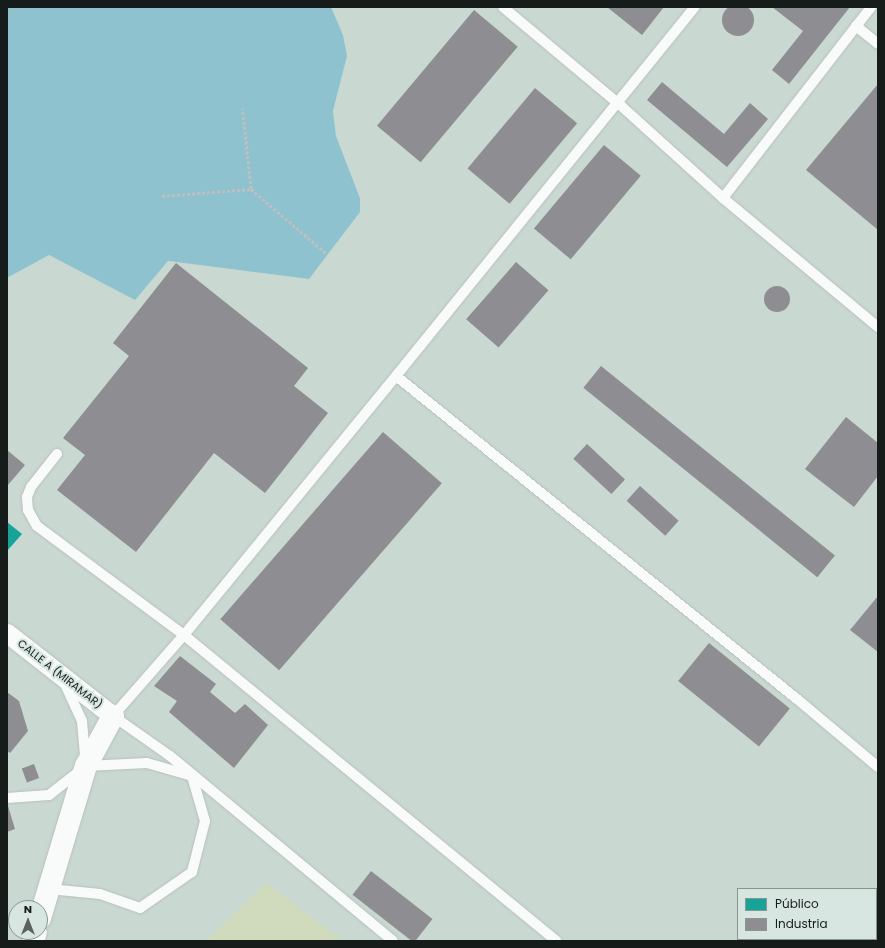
<!DOCTYPE html>
<meta charset="utf-8">
<style>
body{margin:0}
#map{position:relative;width:885px;height:948px;overflow:hidden;background:#dae2df;font-family:Poppins,sans-serif}
div>[style]{position:absolute}
[style*='--x']{left:calc(var(--x)*1px);top:calc(var(--y)*1px);width:calc(var(--w)*1px);rotate:calc(var(--a)*1deg)}
.built>*{inset:0;background:#c9d8d1}
.green>*{inset:0;background:#d0dabc}
.water>*{inset:0;background:#8ec2ce}
.public>*{inset:0;background:#17a398}
.industry>*{inset:0;background:#8d8d92;transform-origin:0 0}
.round{border-radius:50%}
.path>*{height:2.5px;margin-top:-1.25px;transform-origin:0;background:repeating-linear-gradient(90deg,#bdc0bf 0 3px,transparent 0 5px)}
.roads{filter:drop-shadow(0 0 1px #b9bfbd) drop-shadow(0 0 1px #b9bfbd)}
.service>*{height:10px;margin:-5px;padding:0 5px;transform-origin:5px;border-radius:5px;background:#f9fbfa}
.minor>*{height:19px;margin:-9.5px;padding:0 9.5px;transform-origin:9.5px;border-radius:9.5px;background:#f9fbfa}
.secondary>*{height:22px;margin:-11px;padding:0 11px;transform-origin:11px;border-radius:11px;background:#f9fbfa}
span{translate:-50% -50%;white-space:nowrap;text-align:center;line-height:1.15;-webkit-text-stroke:4px #d7e6e0;paint-order:stroke}
.street-label{font-size:11px;color:#161c19}
.frame{position:absolute;inset:0;border:8px solid #161c19;pointer-events:none}
.legend{position:absolute;left:737px;top:888px;width:140px;height:52px;box-sizing:border-box;background:#d7e6e0;border:1px solid #8a9590;margin:0;padding:5px 7px;list-style:none;font-size:12px;color:#161c19}
.legend li{display:flex;align-items:center;gap:8px;height:20px}
.legend b{width:20px;border:1px solid #8a9590}
.north{position:absolute;left:8px;top:900px;width:40px;height:40px;box-sizing:border-box;background:#d7e6e0;border:1px solid #8a9590;border-radius:50%;rotate:0deg;font-size:11px;font-weight:700;line-height:16px;text-align:center;color:#161c19}
.north::after{content:'';display:block;margin:auto;width:14px;height:18px;background:#5b615e;clip-path:polygon(50% 0,100% 100%,50% 72%,0 100%)}
</style>
<div id="map">
<div class="built">
<i style="clip-path:polygon(evenodd,331px 7px,878px 7px,878px 941px,7px 941px,7px 278px,49px 255px,135px 299px,168px 261px,309px 279px,360px 211px,360px 198px,336px 136px,333px 111px,347px 56px,343px 35px,331px 7px,738px 889px,876px 889px,876px 939px,738px 939px,738px 889px,331px 7px,16px 908px,40px 908px,40px 932px,16px 932px,16px 908px)"></i>
</div>
<div class="green">
<i style="clip-path:polygon(266px 883px,344px 941px,206px 941px)"></i>
</div>
<div class="water">
<i style="clip-path:polygon(7px 7px,331px 7px,343px 35px,347px 56px,333px 111px,336px 136px,360px 198px,360px 212px,309px 279px,168px 261px,135px 300px,49px 255px,7px 278px)"></i>
</div>
<div class="public">
<i style="clip-path:polygon(7px 522px,22px 534px,7px 551px)"></i>
</div>
<div class="industry">
<i class="round" style="left:722px;top:4px;width:32px;height:32px"></i>
<i style="clip-path:polygon(607px 7px,664px 7px,642px 35px)"></i>
<i style="clip-path:polygon(772px 7px,850px 7px,789px 84px,772px 70px,803px 31px)"></i>
<i style="left:474px;top:10px;width:57px;height:151px;rotate:40deg"></i>
<i style="clip-path:polygon(662px 82px,724px 134px,750px 103px,768px 119px,727px 167px,647px 100px)"></i>
<i style="clip-path:polygon(878px 84px,878px 230px,806px 170px)"></i>
<i style="left:535px;top:88px;width:55px;height:105px;rotate:40deg"></i>
<i style="left:604px;top:145px;width:48px;height:109px;rotate:40deg"></i>
<i style="left:516px;top:262px;width:43px;height:76px;rotate:41deg"></i>
<i style="clip-path:polygon(176px 263px,308px 368px,294px 386px,328px 413px,265px 493px,214px 453px,136px 552px,57px 490px,85px 455px,63px 438px,129px 356px,113px 343px)"></i>
<i class="round" style="left:764px;top:286px;width:26px;height:26px"></i>
<i style="left:601px;top:366px;width:301px;height:28px;rotate:39deg"></i>
<i style="clip-path:polygon(846px 417px,878px 443px,878px 476px,854px 507px,805px 469px)"></i>
<i style="left:383px;top:432px;width:78px;height:248px;rotate:41deg"></i>
<i style="left:587px;top:444px;width:52px;height:20px;rotate:43deg"></i>
<i style="clip-path:polygon(7px 450px,25px 465px,8px 485px,7px 484px)"></i>
<i style="left:640px;top:486px;width:52px;height:20px;rotate:42deg"></i>
<i style="clip-path:polygon(878px 596px,878px 652px,850px 630px)"></i>
<i style="left:709px;top:643px;width:104px;height:49px;rotate:39deg"></i>
<i style="clip-path:polygon(180px 656px,216px 684px,210px 692px,235px 713px,245px 704px,268px 725px,234px 768px,169px 712px,177px 701px,154px 686px)"></i>
<i style="clip-path:polygon(7px 692px,19px 701px,28px 731px,10px 753px,7px 751px)"></i>
<i style="left:34px;top:764px;width:15px;height:13px;rotate:70deg"></i>
<i style="clip-path:polygon(8px 806px,15px 829px,7px 832px,7px 807px)"></i>
<i style="left:371px;top:871px;width:78px;height:30px;rotate:38deg"></i>
</div>
<div class="path">
<i style="--x:251;--y:189;--w:100;--a:40.5"></i>
<i style="--x:162;--y:196;--w:89;--a:-4.5"></i>
<i style="--x:251;--y:189;--w:81;--a:-96.3"></i>
</div>
<div class="roads">
<div class="service">
<i style="--x:503;--y:7;--w:151;--a:39.9"></i>
<i style="--x:619;--y:104;--w:140;--a:42.1"></i>
<i style="--x:723;--y:198;--w:202;--a:39.8"></i>
<i style="--x:856;--y:26;--w:28;--a:39"></i>
<i style="--x:723;--y:198;--w:242;--a:-52.2"></i>
<i style="--x:396;--y:376;--w:515;--a:38.85"></i>
<i style="--x:797;--y:699;--w:106;--a:40"></i>
<i style="--x:57;--y:454;--w:42;--a:128.2"></i>
<i style="--x:31;--y:487;--w:11;--a:112"></i>
<i style="--x:27;--y:497;--w:13;--a:86"></i>
<i style="--x:28;--y:510;--w:18;--a:61"></i>
<i style="--x:37;--y:526;--w:183;--a:36.6"></i>
<i style="--x:184;--y:635;--w:482;--a:39.4"></i>
<i style="--x:64;--y:682;--w:43;--a:65.2"></i>
<i style="--x:82;--y:721;--w:37;--a:85"></i>
<i style="--x:7;--y:798;--w:42;--a:-4.1"></i>
<i style="--x:49;--y:795;--w:47;--a:-38.1"></i>
<i style="--x:86;--y:766;--w:61;--a:-2.8"></i>
<i style="--x:147;--y:763;--w:47;--a:16.1"></i>
<i style="--x:192;--y:776;--w:47;--a:73.9"></i>
<i style="--x:205;--y:821;--w:53;--a:104.3"></i>
<i style="--x:192;--y:872;--w:63;--a:145.3"></i>
<i style="--x:140;--y:908;--w:42;--a:-160.7"></i>
<i style="--x:100;--y:894;--w:51;--a:-174.4"></i>
<i style="--x:393;--y:941;--w:290;--a:-140.3"></i>
<i style="--x:170;--y:756;--w:70;--a:-144.9"></i>
<i style="--x:113;--y:716;--w:108;--a:-48.8"></i>
<i style="--x:184;--y:635;--w:320;--a:-50.7"></i>
<i style="--x:387;--y:387;--w:489;--a:-51"></i>
</div>
<div class="minor">
<i style="--x:7;--y:633;--w:135;--a:38.1"></i>
</div>
<div class="secondary">
<i style="--x:40;--y:918;--w:159;--a:-73.2"></i>
<i style="--x:86;--y:766;--w:57;--a:-61.6"></i>
<i style="--x:33;--y:941;--w:9;--a:-72"></i>
</div>
</div>
<div class="street-label">
<span style="left:60px;top:674px;rotate:38deg">CALLE A (MIRAMAR)</span>
</div>
<div class="frame"></div>
<ul class="legend">
<li><b style="height:11px;background:#17a398"></b>Público</li>
<li><b style="height:11px;background:#8d8d92"></b>Industria</li>
</ul>
<div class="north">N</div>
</div>
